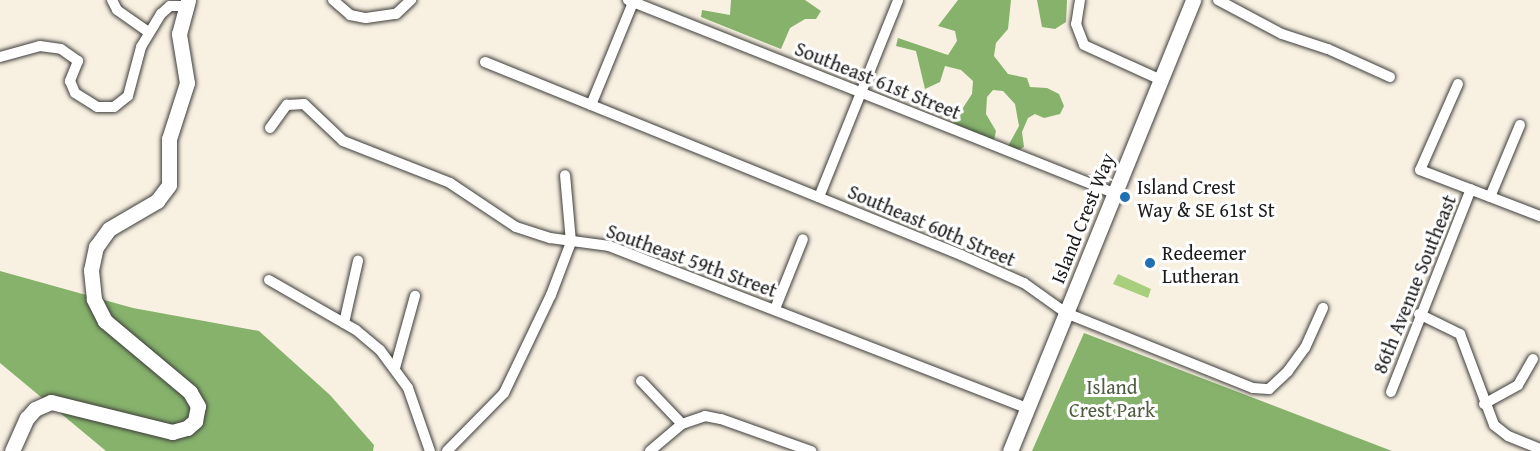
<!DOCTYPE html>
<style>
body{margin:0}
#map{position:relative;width:1540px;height:451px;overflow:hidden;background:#f8f1e2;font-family:"Gentium Book Plus",serif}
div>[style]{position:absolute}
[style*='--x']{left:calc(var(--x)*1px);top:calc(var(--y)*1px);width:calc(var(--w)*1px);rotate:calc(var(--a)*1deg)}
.green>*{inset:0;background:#a8d07c}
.forest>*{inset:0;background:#86b26c}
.roads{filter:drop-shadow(0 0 2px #3d3c3a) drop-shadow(0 0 2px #3d3c3a)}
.street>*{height:10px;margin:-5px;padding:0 5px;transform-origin:5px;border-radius:5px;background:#fff}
.secondary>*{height:15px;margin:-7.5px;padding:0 7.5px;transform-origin:7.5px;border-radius:7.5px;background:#fff}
.dots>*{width:16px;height:16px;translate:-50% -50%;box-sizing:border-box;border:3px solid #fff;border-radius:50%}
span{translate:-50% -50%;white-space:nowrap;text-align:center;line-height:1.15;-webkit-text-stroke:6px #fff;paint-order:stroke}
.street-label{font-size:20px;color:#1c1c1c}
.poi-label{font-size:20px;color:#1c1c1c}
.left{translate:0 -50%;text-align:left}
.park-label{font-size:20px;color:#4d5b3e}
</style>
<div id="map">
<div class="green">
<i style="clip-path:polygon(1118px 274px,1151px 289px,1148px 298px,1113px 284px)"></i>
</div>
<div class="forest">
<i style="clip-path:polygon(731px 0,805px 0,821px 11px,816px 19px,805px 19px,790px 28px,781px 49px,701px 17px,702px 10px,730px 15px)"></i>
<i style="clip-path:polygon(958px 0,1011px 0,1008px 29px,996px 43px,994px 56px,1008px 74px,1027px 78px,1030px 87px,1047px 88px,1059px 94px,1064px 106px,1060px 114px,1044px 118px,1035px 114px,1028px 118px,1022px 132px,1024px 147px,1019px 150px,1008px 146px,1019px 126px,1015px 104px,1003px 91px,993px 90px,987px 97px,986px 114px,996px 131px,994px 140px,953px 123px,972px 94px,973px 81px,961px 70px,945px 66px,940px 82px,925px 89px,916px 51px,896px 46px,898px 38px,948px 55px,957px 41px,955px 31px,938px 26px)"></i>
<i style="clip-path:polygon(1037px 0,1067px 0,1066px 22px,1055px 29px,1042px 27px)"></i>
<i style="clip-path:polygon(0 271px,133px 308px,259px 331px,330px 395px,374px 445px,373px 451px,106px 451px,0 363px)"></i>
<i style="clip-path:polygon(1084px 333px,1392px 451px,1032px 451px)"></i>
</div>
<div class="roads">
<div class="street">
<i style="--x:112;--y:0;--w:11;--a:63"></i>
<i style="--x:117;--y:10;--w:39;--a:35"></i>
<i style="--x:333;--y:0;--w:23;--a:41"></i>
<i style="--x:350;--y:15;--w:16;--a:11"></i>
<i style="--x:366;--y:18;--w:30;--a:-8"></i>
<i style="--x:396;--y:14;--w:21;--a:-43"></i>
<i style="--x:628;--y:0;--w:523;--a:21.66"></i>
<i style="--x:1080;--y:0;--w:24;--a:99"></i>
<i style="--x:1076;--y:24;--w:22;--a:69"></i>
<i style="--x:1084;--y:45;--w:85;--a:24.4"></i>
<i style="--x:1218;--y:0;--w:72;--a:28"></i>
<i style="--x:1282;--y:34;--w:48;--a:18.1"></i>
<i style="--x:1328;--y:49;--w:68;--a:24.3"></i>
<i style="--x:0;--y:57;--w:41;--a:-15.4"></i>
<i style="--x:40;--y:46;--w:21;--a:8"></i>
<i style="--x:61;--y:49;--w:21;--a:35"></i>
<i style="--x:78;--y:61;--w:22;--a:112"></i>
<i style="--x:70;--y:81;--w:13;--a:67"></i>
<i style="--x:75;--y:93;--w:26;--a:32"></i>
<i style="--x:97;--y:107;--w:17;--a:0"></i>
<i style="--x:114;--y:107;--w:18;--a:-38"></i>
<i style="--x:128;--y:96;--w:51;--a:-75.1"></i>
<i style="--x:141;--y:47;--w:39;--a:-59"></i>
<i style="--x:161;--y:14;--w:12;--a:-42"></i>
<i style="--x:170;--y:6;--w:15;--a:0"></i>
<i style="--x:485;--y:62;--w:514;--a:22.07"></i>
<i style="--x:961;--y:255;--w:69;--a:24"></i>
<i style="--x:1024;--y:283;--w:52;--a:35.5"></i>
<i style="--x:1066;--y:313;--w:201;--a:21.9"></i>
<i style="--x:1253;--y:388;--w:16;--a:4"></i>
<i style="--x:1269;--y:389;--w:26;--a:-43"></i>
<i style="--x:1288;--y:371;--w:29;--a:-54"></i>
<i style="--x:1305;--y:348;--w:44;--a:-65.8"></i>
<i style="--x:1458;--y:84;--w:94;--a:113.8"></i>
<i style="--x:1420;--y:170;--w:129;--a:21"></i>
<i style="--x:591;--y:105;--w:113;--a:-67.7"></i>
<i style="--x:270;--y:128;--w:29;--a:-54"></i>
<i style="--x:287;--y:105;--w:17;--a:-3"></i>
<i style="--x:304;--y:104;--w:54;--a:43.5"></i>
<i style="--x:343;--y:141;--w:115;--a:21.4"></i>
<i style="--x:450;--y:183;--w:79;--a:33.7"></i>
<i style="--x:516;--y:227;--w:36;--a:18"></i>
<i style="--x:550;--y:238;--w:60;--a:7.7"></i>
<i style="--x:609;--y:246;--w:448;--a:21.2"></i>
<i style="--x:819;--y:197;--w:212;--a:-68.1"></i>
<i style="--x:1490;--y:197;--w:78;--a:-67.4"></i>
<i style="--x:269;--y:280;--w:100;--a:29.9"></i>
<i style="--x:356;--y:330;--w:31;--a:40"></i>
<i style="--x:380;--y:350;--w:47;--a:53.6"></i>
<i style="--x:408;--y:388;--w:67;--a:70.8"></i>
<i style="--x:775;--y:309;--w:75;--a:-68.2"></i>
<i style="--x:1419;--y:314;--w:46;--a:26"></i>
<i style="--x:1460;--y:334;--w:97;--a:69.5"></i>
<i style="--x:1494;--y:425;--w:18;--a:38"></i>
<i style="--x:1508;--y:436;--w:35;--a:22"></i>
<i style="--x:344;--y:323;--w:64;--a:-77.3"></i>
<i style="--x:395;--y:368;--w:75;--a:-74.5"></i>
<i style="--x:641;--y:381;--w:59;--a:46.4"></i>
<i style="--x:682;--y:424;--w:24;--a:-19"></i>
<i style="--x:705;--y:416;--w:16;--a:11"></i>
<i style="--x:721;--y:419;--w:96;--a:19.6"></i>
<i style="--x:1391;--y:392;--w:218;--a:-68.5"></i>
<i style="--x:1484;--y:404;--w:39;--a:-29"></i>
<i style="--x:1518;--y:385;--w:30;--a:-60"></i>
<i style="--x:447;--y:451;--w:81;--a:-45.5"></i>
<i style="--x:504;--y:393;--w:109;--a:-64.4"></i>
<i style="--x:551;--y:295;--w:57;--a:-69.3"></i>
<i style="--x:571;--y:242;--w:67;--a:-95.1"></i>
<i style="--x:650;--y:451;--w:42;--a:-40.2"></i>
</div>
<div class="secondary">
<i style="--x:12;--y:451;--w:36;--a:-66"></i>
<i style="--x:27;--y:418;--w:12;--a:-48"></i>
<i style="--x:35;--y:409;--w:17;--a:-24"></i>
<i style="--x:51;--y:402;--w:125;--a:13.9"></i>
<i style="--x:172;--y:432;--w:16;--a:-15"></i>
<i style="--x:187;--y:428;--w:11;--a:-41"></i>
<i style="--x:195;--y:421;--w:15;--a:-79"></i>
<i style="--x:198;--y:406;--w:16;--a:-120"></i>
<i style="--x:190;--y:392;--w:111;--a:-140.1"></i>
<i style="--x:105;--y:321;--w:25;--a:-117"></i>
<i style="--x:94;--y:299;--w:29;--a:-96"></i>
<i style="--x:91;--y:270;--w:24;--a:-78"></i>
<i style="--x:96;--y:247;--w:22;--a:-54"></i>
<i style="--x:109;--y:229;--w:56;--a:-30.3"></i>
<i style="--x:157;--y:201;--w:20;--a:-53"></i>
<i style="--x:169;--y:185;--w:46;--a:-90"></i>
<i style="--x:169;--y:139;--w:59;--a:-72.2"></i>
<i style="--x:187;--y:83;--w:50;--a:-99.3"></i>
<i style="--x:179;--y:34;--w:35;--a:-75"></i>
<i style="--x:1010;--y:451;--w:487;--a:-67.9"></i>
</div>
</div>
<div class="dots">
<i style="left:1125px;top:197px;background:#1f6fb2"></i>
<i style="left:1150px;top:263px;background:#1f6fb2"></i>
</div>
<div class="street-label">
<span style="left:878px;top:80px;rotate:22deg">Southeast 61st Street</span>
<span style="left:1082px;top:218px;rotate:-68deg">Island Crest Way</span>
<span style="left:932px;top:225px;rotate:23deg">Southeast 60th Street</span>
<span style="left:692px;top:260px;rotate:20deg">Southeast 59th Street</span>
<span style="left:1414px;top:284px;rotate:-68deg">86th Avenue Southeast</span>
</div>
<div class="poi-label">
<span class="left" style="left:1137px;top:198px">Island Crest<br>Way &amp; SE 61st St</span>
<span class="left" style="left:1162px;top:264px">Redeemer<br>Lutheran</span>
</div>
<div class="park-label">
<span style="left:1112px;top:398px">Island<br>Crest Park</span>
</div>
</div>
